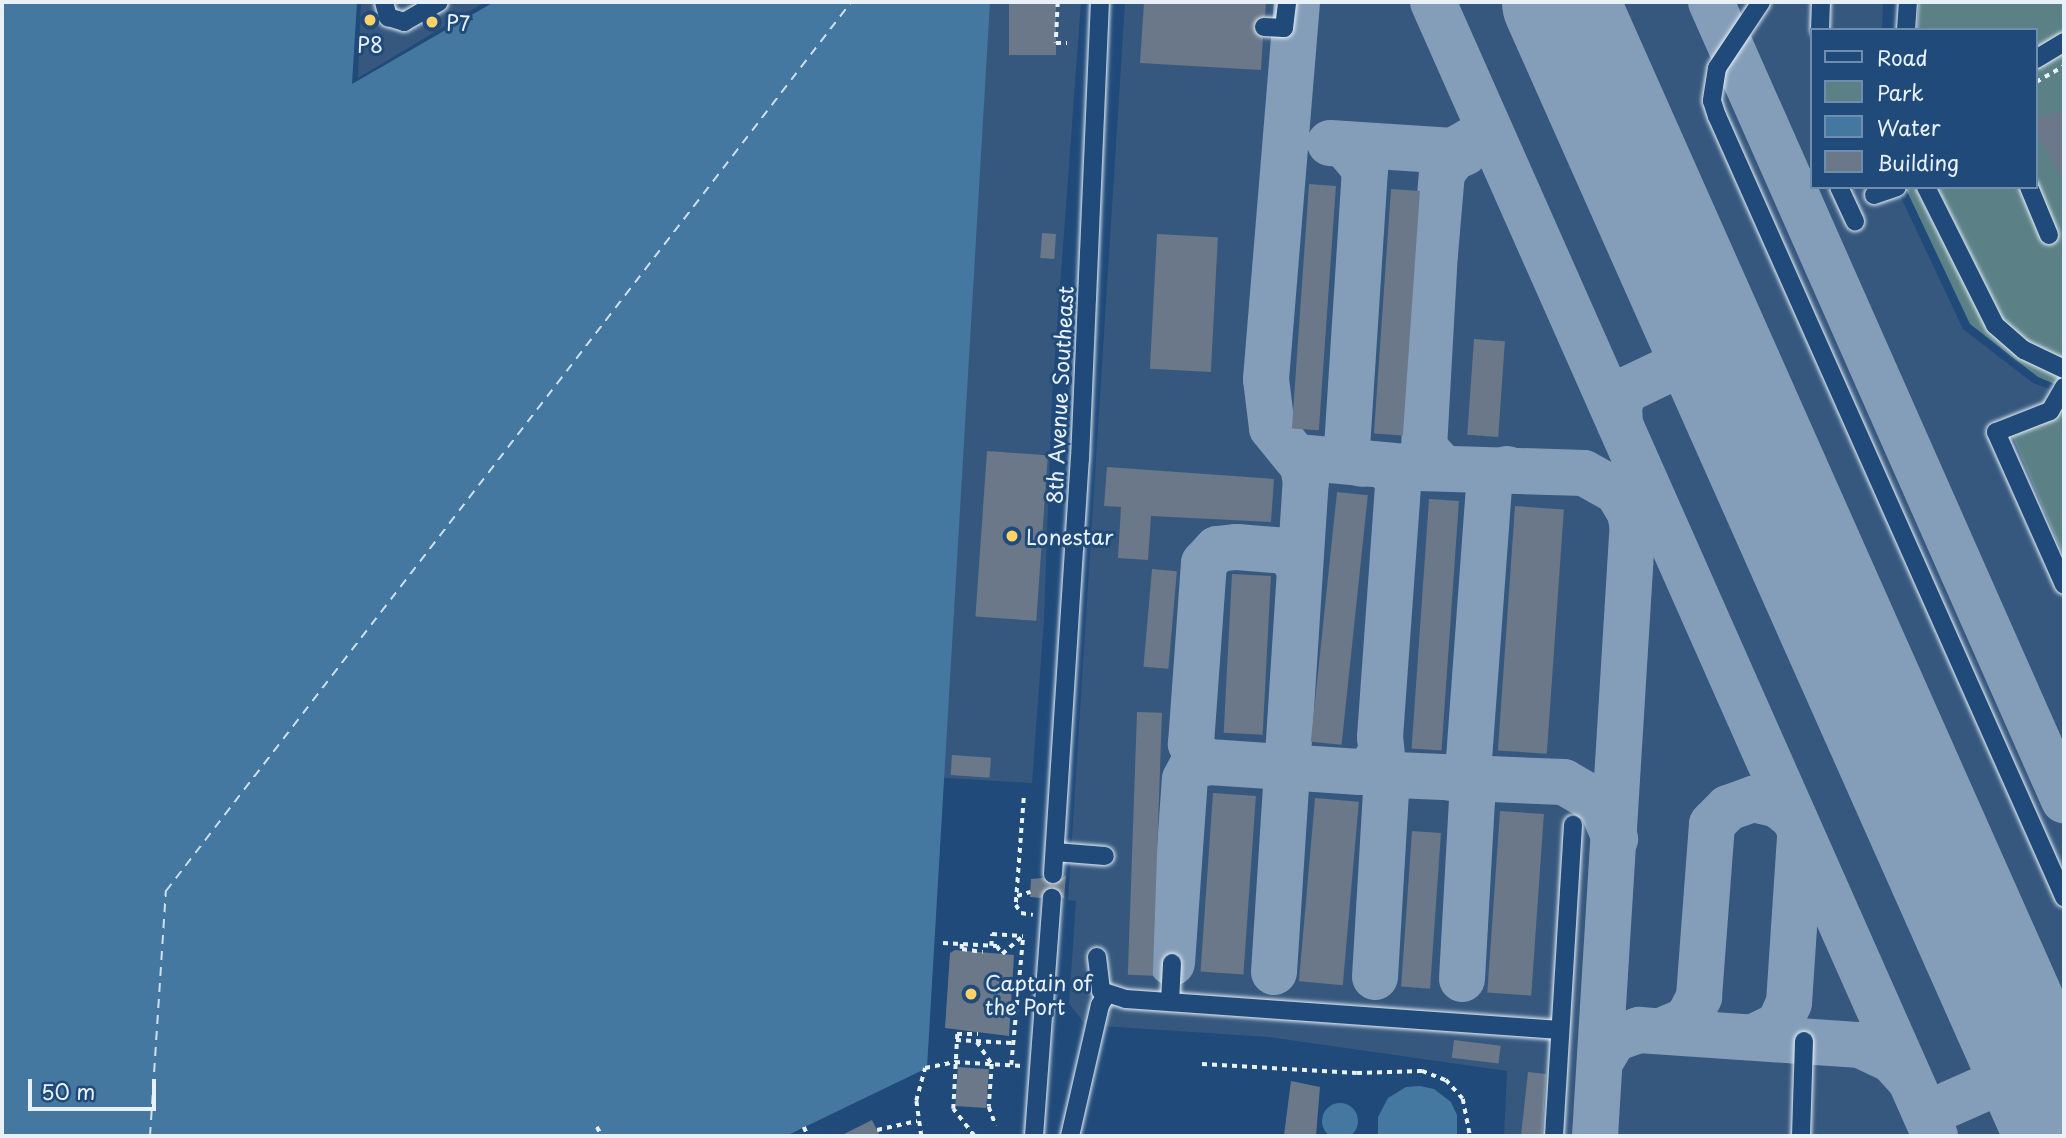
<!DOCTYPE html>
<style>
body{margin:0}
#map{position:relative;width:2066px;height:1138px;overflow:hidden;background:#1f4a7a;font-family:"Playpen Sans",sans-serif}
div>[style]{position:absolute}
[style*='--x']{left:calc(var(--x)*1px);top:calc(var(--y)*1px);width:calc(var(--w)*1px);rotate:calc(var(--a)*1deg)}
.built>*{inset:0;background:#36587e}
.green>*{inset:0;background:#5b8187}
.water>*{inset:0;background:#4478a1}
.round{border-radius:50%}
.ferry>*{height:2px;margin-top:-1px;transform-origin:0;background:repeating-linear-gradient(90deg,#cfdfeb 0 9px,transparent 0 16px)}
.taxiway>*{height:46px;margin:-23px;padding:0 23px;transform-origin:23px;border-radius:23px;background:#849eb9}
.runway>*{height:116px;margin:-58px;padding:0 58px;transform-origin:58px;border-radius:58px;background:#849eb9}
.building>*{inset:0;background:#6a7889;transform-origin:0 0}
.path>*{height:3.5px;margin-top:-1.75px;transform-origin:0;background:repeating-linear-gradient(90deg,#e8f1f8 0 5px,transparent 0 10px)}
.roads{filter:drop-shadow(0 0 2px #e8f1f8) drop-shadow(0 0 2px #e8f1f8)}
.minor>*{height:18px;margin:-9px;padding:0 9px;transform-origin:9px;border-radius:9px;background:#1f4a7a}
.dots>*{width:19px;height:19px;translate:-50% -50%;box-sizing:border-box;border:4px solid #1f4a7a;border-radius:50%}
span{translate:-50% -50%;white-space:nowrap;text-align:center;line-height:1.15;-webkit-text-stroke:6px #1f4a7a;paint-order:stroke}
.poi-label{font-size:21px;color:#e8f1f8}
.left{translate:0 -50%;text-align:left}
.street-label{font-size:21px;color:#e8f1f8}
.frame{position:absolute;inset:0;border:4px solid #e8f1f8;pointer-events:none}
.legend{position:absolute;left:1810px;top:28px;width:228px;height:161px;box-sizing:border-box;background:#1f4a7a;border:2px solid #6f8dac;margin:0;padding:9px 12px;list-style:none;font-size:21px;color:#e8f1f8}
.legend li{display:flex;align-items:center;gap:14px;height:35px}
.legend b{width:35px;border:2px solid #6f8dac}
.scale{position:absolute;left:28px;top:1079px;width:128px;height:32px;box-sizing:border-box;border:4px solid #e8f1f8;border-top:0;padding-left:9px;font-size:21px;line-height:24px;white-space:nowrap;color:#e8f1f8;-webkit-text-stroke:5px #1f4a7a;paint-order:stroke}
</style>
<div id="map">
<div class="built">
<i style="clip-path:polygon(361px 2px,485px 2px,358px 78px)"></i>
<i style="clip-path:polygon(978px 2px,1081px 2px,1052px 396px,1044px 620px,1032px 783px,929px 777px)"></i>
<i style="clip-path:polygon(1125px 2px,1883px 2px,1882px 30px,1812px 30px,1812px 187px,1896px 187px,1963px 329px,2033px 383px,2064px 394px,2064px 1136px,1504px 1136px,1507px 1071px,1268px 1037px,1086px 1025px,1069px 1004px,1076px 901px,1068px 900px)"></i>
</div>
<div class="green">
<i style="clip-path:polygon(1919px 2px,2064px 2px,2064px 360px,2029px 343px,2003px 320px,1937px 187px,2036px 187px,2036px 30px,1917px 30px)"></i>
<i style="clip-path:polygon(1905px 187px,1915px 187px,1987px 329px,2018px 357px,2064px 379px,2062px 387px,2038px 377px,1970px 324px)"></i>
<i style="clip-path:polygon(2064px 409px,2064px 557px,2011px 433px)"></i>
</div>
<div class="water">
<i style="clip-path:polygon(2px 2px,357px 2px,352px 84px,494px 2px,990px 2px,927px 1068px,786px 1136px,2px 1136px)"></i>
<i style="clip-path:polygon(1420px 1086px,1434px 1089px,1451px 1102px,1457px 1115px,1457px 1136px,1378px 1136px,1378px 1117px,1388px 1098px,1406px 1087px)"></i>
<i class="round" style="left:1322px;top:1103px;width:36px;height:36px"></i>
</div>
<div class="ferry">
<i style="--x:150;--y:1136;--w:246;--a:-86.3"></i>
<i style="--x:166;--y:891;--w:1122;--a:-52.38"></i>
</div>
<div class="taxiway">
<i style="--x:1433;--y:2;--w:1240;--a:66.12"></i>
<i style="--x:1711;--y:2;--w:873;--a:66.14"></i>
<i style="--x:1330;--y:143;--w:123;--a:3.7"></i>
<i style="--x:1453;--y:151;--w:28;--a:-30"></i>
<i style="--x:1344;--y:144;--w:33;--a:50"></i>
<i style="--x:1365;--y:169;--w:279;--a:93.7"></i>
<i style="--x:1347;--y:447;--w:9;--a:72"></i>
<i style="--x:1350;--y:456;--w:14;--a:34"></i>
<i style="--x:1702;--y:319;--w:26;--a:90"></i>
<i style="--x:1702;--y:345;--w:18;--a:128"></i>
<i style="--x:1691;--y:359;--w:14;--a:4"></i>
<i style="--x:1705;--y:360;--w:13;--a:32"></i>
<i style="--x:1716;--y:367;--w:35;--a:55"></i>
<i style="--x:1620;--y:424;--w:19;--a:-93"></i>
<i style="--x:1619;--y:405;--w:17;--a:-65"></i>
<i style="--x:1626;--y:390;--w:72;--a:-25.5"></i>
<i style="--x:1297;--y:457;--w:122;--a:5.2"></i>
<i style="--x:1419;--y:468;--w:165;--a:1.7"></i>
<i style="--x:1584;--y:473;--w:38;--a:29"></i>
<i style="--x:1617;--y:491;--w:26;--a:59"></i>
<i style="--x:1630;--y:513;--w:20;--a:79"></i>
<i style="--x:1440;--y:465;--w:23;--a:-133"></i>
<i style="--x:1424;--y:448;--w:194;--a:-86.8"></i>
<i style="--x:1435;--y:254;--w:81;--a:-85.1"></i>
<i style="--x:1442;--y:173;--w:19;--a:-54"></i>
<i style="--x:1453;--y:158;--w:14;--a:-25"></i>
<i style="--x:1209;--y:762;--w:12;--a:-160"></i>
<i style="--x:1198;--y:758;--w:16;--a:-117"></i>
<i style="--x:1191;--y:744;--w:181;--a:-85.9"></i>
<i style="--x:1204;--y:563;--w:19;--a:-47"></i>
<i style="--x:1217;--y:549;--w:20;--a:-6"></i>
<i style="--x:1237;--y:547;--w:50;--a:4.6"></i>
<i style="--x:1287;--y:551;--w:21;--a:53"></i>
<i style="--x:1380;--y:763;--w:19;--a:39"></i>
<i style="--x:1395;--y:775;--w:169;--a:2.4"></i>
<i style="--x:1564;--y:782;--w:42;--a:30.3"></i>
<i style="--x:1600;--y:803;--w:39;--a:67"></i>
<i style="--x:1451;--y:778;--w:16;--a:-27"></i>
<i style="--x:1465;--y:771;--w:13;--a:-72"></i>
<i style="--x:1469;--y:759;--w:274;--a:-85.8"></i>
<i style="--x:1489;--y:486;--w:13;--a:-63"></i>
<i style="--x:1495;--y:474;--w:13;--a:-23"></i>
<i style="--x:1172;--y:963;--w:184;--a:-86"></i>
<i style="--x:1185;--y:779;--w:15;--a:-62"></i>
<i style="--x:1192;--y:766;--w:17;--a:-13"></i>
<i style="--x:1209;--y:762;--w:151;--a:3.8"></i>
<i style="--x:1360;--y:772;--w:11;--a:-15"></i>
<i style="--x:1371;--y:769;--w:16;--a:-60"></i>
<i style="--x:1274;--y:972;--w:491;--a:-86.3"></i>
<i style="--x:1306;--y:482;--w:16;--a:-101"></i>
<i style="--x:1303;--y:466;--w:49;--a:-129.2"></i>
<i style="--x:1272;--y:428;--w:49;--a:-97"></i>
<i style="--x:1266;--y:379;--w:378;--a:-85.3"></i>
<i style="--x:1375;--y:977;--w:184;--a:-86.6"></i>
<i style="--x:1386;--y:793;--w:56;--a:-96.1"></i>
<i style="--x:1380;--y:737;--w:255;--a:-85.9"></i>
<i style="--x:1398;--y:483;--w:13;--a:-117"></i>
<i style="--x:1392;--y:471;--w:10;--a:-151"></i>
<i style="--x:1462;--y:979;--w:179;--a:-86.8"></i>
<i style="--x:1472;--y:800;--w:41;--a:-94.2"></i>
<i style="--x:1661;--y:1031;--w:28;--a:-23"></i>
<i style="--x:1687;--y:1020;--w:26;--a:-62"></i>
<i style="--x:1699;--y:997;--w:173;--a:-85.7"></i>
<i style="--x:1712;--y:824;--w:23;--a:-45"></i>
<i style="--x:1728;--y:808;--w:27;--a:-20"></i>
<i style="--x:1753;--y:799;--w:26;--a:13"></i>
<i style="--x:1778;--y:805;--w:21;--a:39"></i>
<i style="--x:1754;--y:1037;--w:28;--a:-26"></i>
<i style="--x:1779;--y:1025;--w:24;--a:-66"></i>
<i style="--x:1789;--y:1003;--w:165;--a:-86.2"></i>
<i style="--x:2020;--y:1037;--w:25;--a:92"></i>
<i style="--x:2019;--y:1062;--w:26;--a:133"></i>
<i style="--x:2001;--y:1081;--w:26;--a:2"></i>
<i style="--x:2027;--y:1082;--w:26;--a:39"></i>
<i style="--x:1600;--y:1062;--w:27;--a:-59"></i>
<i style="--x:1614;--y:1039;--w:27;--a:-20"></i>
<i style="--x:1639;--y:1030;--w:222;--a:3.9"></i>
<i style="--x:1860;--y:1045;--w:35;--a:25"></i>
<i style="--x:1892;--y:1060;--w:24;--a:48"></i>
<i style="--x:2047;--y:1098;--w:28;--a:-88"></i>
<i style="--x:2048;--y:1070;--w:23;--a:-47"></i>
<i style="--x:1949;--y:1104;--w:57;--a:-23.9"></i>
<i style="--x:1595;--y:1136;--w:665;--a:-86.47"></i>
</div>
<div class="runway">
<i style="--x:1560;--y:2;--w:1241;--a:66.04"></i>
</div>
<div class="building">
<i style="left:1009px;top:2px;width:47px;height:53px"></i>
<i style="clip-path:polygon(1144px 2px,1266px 2px,1265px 16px,1253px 26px,1263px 38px,1261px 70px,1140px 63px)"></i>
<i style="clip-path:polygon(2064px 110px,2064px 182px,2036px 134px,2036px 117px)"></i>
<i style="left:1309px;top:184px;width:27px;height:245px;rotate:4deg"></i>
<i style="left:1391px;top:189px;width:29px;height:245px;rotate:4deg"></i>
<i style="left:1042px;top:233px;width:14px;height:25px;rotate:4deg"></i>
<i style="left:1157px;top:234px;width:61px;height:135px;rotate:3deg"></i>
<i style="left:1474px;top:339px;width:31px;height:96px;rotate:4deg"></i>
<i style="left:987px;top:451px;width:61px;height:166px;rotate:4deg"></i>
<i style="clip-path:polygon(1107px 467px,1274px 479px,1271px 522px,1151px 516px,1148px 560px,1118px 558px,1121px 507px,1104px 506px)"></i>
<i style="left:1337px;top:492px;width:31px;height:251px;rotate:6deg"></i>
<i style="left:1429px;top:499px;width:30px;height:250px;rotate:4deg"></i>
<i style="left:1515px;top:506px;width:49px;height:245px;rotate:4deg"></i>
<i style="left:1152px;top:569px;width:25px;height:98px;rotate:5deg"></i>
<i style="left:1232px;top:574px;width:39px;height:159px;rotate:3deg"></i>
<i style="left:1137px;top:712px;width:25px;height:263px;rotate:2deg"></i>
<i style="left:952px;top:755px;width:39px;height:20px;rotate:4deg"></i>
<i style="left:1213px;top:793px;width:43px;height:179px;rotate:4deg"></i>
<i style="left:1315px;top:798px;width:44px;height:184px;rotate:5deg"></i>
<i style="left:1500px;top:811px;width:44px;height:182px;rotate:4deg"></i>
<i style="left:1412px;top:831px;width:29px;height:156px;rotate:4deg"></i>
<i style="clip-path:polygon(1066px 875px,1064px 899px,1052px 887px,1041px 898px,1030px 897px,1031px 879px,1043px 878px,1053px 885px)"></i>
<i style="clip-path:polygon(955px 950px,1014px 955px,1009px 1036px,945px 1028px,950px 953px)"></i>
<i style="left:1454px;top:1040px;width:47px;height:18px;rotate:7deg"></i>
<i style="left:958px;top:1067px;width:31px;height:39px;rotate:4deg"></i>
<i style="clip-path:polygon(1528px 1072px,1546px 1074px,1542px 1136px,1521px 1136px)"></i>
<i style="clip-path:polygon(1291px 1081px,1320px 1087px,1316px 1136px,1284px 1135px)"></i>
<i style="clip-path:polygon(872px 1120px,880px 1136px,840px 1136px)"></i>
</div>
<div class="path">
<i style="--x:1058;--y:2;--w:41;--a:92.8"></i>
<i style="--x:1056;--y:43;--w:11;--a:0"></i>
<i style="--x:2036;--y:82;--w:32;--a:-30"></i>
<i style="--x:1024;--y:798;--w:107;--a:94.3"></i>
<i style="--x:1016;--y:905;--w:9;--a:58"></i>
<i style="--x:1021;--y:913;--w:12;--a:9"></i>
<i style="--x:1017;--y:896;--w:14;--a:-17"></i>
<i style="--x:943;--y:943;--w:54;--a:3.2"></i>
<i style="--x:997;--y:946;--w:9;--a:58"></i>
<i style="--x:1002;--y:954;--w:28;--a:-41"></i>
<i style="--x:962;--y:944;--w:5;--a:90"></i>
<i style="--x:962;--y:949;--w:21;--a:8"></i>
<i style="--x:991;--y:946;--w:12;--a:-85"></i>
<i style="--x:992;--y:934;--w:31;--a:4"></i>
<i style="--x:956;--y:1040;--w:56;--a:3.1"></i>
<i style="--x:977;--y:1042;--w:27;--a:56"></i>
<i style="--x:992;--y:1064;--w:43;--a:94"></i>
<i style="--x:989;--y:1107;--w:20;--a:70"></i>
<i style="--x:1202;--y:1064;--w:155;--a:3.3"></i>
<i style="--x:1357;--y:1073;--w:65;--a:-1.8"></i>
<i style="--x:1422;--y:1071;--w:26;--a:21"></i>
<i style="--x:1446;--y:1080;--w:25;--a:48"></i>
<i style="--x:1463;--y:1099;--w:38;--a:79"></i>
<i style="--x:1011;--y:1065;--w:130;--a:-84.7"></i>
<i style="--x:597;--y:1127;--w:10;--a:61"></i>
<i style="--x:804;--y:1127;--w:10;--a:66"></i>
<i style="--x:877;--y:1130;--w:41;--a:-12.7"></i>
<i style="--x:921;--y:1136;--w:35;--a:-98"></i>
<i style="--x:916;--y:1101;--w:34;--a:-75"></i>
<i style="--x:925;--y:1068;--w:31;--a:-11"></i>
<i style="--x:955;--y:1062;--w:68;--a:3.4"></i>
<i style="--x:974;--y:1136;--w:34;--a:-128"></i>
<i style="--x:953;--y:1109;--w:75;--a:-86.9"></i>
<i style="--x:957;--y:1034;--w:21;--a:0"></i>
</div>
<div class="roads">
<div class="minor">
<i style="--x:384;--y:2;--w:16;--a:75"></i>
<i style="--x:388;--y:17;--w:17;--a:17"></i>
<i style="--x:404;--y:22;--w:40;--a:-29.7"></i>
<i style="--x:1761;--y:2;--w:79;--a:123.7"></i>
<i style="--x:1717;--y:68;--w:33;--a:99"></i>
<i style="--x:1712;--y:101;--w:16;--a:72"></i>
<i style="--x:1717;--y:116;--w:855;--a:66.04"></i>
<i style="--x:1264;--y:27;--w:20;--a:3"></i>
<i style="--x:1284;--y:28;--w:26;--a:-83"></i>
<i style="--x:1820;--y:30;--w:28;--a:-88"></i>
<i style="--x:1906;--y:30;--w:28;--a:-86"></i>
<i style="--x:2036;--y:59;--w:33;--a:-31"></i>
<i style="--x:1839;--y:187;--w:38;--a:65"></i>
<i style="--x:1926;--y:187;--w:154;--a:63.4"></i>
<i style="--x:1995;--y:325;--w:38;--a:41"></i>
<i style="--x:2024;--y:350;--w:44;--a:25.4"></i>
<i style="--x:2029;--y:187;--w:52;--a:67.4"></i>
<i style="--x:1874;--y:195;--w:24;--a:-19"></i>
<i style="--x:2064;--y:387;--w:28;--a:120"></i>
<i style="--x:2050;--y:411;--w:58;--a:158.7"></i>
<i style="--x:1996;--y:432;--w:167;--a:66"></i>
<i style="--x:1055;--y:852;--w:50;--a:4.6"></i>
<i style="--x:1053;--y:874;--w:416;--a:-86.3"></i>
<i style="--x:1080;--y:459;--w:457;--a:-87.5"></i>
<i style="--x:1097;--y:957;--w:34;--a:83"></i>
<i style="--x:1101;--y:991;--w:26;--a:18"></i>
<i style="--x:1126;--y:999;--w:435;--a:4.1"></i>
<i style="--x:1170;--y:1002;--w:39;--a:-87"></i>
<i style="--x:1034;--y:1136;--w:239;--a:-85.7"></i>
<i style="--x:1070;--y:1136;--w:134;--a:-77.1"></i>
<i style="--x:1100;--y:1005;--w:13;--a:-58"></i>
<i style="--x:1554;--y:1136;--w:312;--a:-86.5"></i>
<i style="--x:1801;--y:1136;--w:95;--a:-88.2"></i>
</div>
</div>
<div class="dots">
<i style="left:370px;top:20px;background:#ffd166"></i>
<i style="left:432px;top:22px;background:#ffd166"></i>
<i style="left:1012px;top:536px;background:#ffd166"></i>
<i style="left:971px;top:994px;background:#ffd166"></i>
</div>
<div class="poi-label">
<span class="left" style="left:446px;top:22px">P7</span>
<span style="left:370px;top:44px">P8</span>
<span class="left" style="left:1026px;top:536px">Lonestar</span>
<span class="left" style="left:985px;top:994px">Captain of<br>the Port</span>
</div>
<div class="street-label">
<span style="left:1059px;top:395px;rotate:-87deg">8th Avenue Southeast</span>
</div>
<div class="frame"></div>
<ul class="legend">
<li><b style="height:9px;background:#1f4a7a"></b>Road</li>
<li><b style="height:19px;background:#5b8187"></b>Park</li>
<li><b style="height:19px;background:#4478a1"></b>Water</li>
<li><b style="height:19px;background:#6a7889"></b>Building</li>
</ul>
<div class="scale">50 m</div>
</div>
